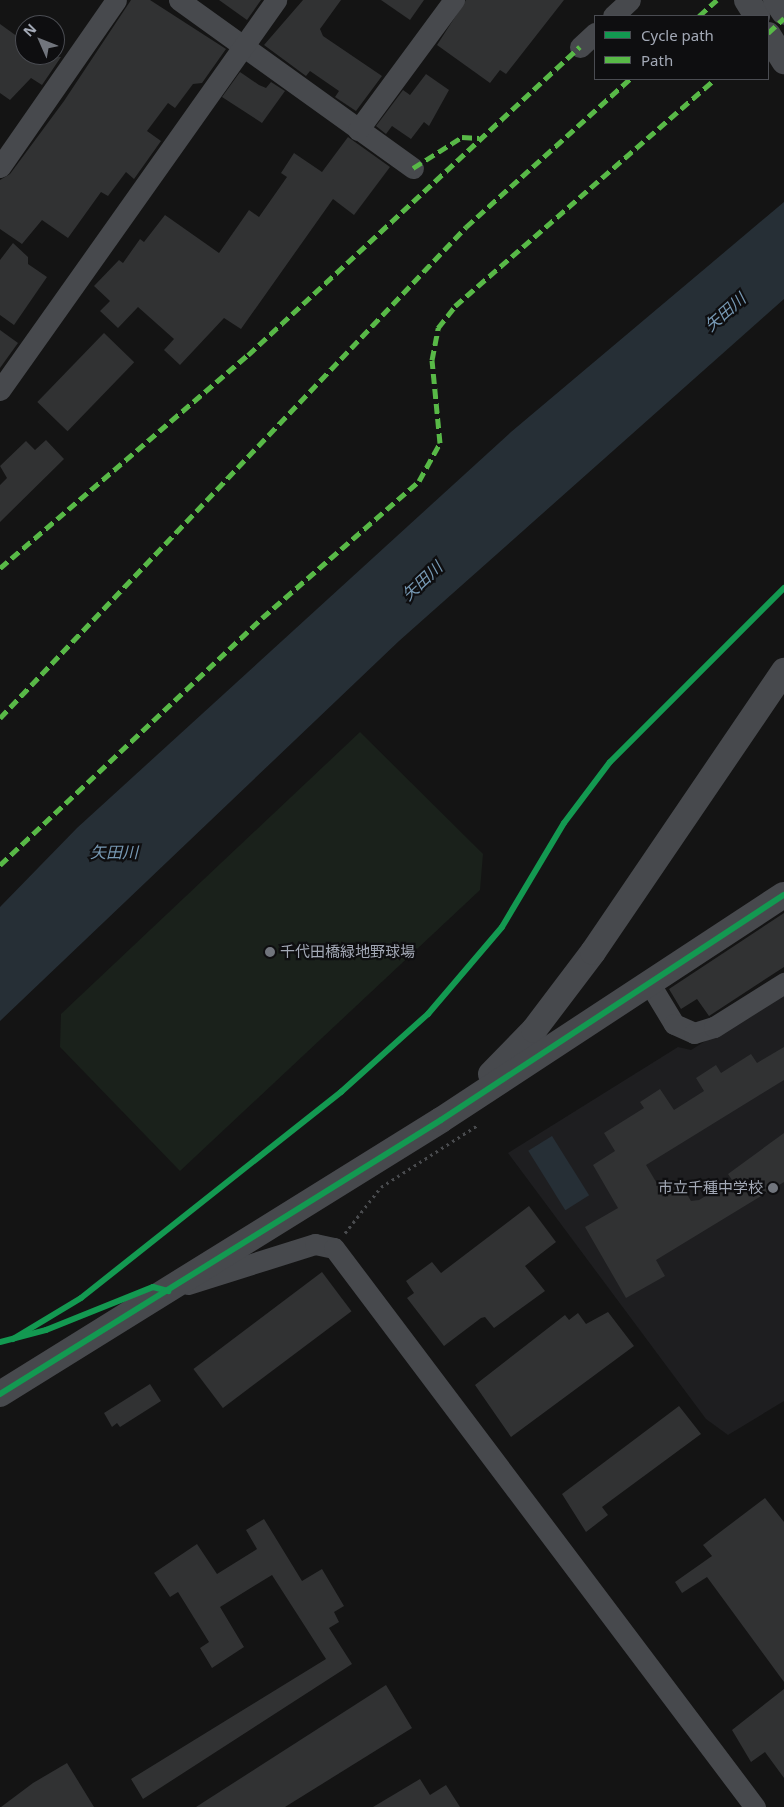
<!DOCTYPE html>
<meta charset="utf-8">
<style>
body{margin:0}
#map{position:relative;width:784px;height:1807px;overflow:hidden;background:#141414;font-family:"Noto Sans","Noto Sans JP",sans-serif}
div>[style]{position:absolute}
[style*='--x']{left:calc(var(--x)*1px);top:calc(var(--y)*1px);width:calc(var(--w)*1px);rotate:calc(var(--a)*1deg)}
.built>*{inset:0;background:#1e1e20}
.green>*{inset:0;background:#1a211b}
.water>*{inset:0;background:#262f36;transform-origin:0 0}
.building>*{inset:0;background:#313233;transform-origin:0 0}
.path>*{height:3px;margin-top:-1.5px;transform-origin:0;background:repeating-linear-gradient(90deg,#494b4e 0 2.5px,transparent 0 6.5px)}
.minor>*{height:21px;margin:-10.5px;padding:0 10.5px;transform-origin:10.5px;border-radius:10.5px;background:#47494d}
.tertiary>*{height:26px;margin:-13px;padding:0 13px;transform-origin:13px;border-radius:13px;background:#47494d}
.quiet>*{height:5px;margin-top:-2.5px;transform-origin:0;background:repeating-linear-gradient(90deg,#58b947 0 10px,transparent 0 15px)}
.cycleway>*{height:6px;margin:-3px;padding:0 3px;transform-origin:3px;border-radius:3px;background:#139951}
.dots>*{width:14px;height:14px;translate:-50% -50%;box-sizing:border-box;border:2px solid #0e0e10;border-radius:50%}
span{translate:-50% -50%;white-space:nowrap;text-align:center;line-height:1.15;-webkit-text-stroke:4.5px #0e0e10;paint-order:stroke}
.poi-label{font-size:15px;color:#a3a9b6}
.left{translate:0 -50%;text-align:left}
.right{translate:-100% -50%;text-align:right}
.water-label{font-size:16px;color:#7799b4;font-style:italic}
.legend{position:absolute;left:594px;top:15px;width:175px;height:65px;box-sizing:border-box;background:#0e0e10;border:1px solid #4a4c52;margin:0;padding:6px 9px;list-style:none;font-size:15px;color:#a3a9b6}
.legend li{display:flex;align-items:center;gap:10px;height:25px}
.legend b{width:25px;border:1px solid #4a4c52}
.north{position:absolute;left:15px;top:15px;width:50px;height:50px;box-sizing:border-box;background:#0e0e10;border:1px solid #4a4c52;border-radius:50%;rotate:314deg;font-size:14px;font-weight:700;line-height:20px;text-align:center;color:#a3a9b6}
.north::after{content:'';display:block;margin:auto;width:18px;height:22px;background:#71757d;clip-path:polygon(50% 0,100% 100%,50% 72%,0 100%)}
</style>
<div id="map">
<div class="built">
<i style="clip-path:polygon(784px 992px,784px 1401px,728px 1435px,706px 1419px,508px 1153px,678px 1047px,691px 1050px)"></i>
</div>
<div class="green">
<i style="clip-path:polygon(360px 732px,483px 854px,480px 890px,180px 1171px,60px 1047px,61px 1014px)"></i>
</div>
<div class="water">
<i style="clip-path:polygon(784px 202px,784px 299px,399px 641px,0 1021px,0 907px,77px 828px,511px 432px)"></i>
<i style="left:552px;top:1136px;width:70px;height:28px;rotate:58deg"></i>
</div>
<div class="building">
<i style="clip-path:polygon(131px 0,150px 0,226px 49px,202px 83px,193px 84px,175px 108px,168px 103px,147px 131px,161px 141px,134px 179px,126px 172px,108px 196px,101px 192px,68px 238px,42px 220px,22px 244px,0 229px,0 180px,10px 174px,64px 101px)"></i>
<i style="clip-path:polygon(219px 0,261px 0,247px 20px)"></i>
<i style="clip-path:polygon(303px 0,341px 0,320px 29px,323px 36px,382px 76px,356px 111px,335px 97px,339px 91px,310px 71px,306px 76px,264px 45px)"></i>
<i style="clip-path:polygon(381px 0,424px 0,410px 20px)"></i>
<i style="clip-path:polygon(466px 0,564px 0,506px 74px,500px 70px,490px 83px,437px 45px)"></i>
<i style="clip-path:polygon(0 24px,25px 42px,25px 55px,61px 57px,42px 85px,31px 78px,10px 100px,0 93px)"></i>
<i style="clip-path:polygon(240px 72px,259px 85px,266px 88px,271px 82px,285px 91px,262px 123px,222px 97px)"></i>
<i style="clip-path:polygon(426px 74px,449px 90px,429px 126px,424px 122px,411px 139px,392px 126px,386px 134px,376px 126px,403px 90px,410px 95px)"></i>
<i style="clip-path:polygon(348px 137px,390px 167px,354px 215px,333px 199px,241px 329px,224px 318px,180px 365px,164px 350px,174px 339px,138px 307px,118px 328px,100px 311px,110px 301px,94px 286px,119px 260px,123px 263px,140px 239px,144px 242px,165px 215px,219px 253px,249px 210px,259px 217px,287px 177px,281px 173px,294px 153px,322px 172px)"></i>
<i style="clip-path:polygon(13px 243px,28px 257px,28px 264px,47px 277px,14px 325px,0 315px,0 260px)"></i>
<i style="clip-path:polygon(0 330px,18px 343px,0 368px)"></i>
<i style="left:104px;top:333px;width:42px;height:96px;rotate:44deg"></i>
<i style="clip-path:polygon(46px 440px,64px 459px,0 522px,0 485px,7px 478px,0 466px,26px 441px,35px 450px)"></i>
<i style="clip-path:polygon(784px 913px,784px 967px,709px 1016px,697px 999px,681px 1009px,669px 989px)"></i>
<i style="clip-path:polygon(784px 1047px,784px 1080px,646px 1165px,665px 1197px,682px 1186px,691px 1201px,699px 1200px,732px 1180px,728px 1174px,784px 1133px,784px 1182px,656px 1260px,665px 1276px,626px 1298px,585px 1227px,618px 1208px,593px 1165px,615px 1151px,604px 1133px,644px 1108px,640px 1102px,660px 1089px,674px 1110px,704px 1091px,696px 1078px,716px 1065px,721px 1073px,751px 1054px,757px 1063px)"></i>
<i style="clip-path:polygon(529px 1206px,556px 1242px,525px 1266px,545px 1291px,494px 1328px,485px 1317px,481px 1318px,444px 1346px,407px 1298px,414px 1293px,406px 1281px,432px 1262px,441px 1273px)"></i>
<i style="left:322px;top:1272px;width:49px;height:161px;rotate:53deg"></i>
<i style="clip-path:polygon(608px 1312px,634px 1346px,511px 1437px,475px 1385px,565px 1315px,569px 1320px,578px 1313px,586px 1324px)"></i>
<i style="clip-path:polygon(150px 1384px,161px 1401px,120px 1427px,117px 1423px,112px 1427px,104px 1413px)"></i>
<i style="clip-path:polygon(679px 1406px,701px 1434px,602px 1507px,608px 1515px,586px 1532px,562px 1494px)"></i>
<i style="clip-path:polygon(765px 1498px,784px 1522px,784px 1682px,707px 1577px,682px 1593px,675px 1582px,712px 1556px,703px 1545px)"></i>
<i style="clip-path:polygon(264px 1519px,302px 1581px,322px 1569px,344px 1606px,334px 1612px,339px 1622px,329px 1628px,352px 1664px,143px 1799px,131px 1779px,326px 1659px,272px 1575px,220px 1607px,244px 1647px,212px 1668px,200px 1648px,209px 1642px,178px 1592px,170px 1597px,154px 1573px,197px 1544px,217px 1574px,257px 1549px,246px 1530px)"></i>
<i style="clip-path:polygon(386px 1685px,412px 1728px,285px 1807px,196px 1807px)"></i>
<i style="clip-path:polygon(784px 1689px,784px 1778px,765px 1752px,751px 1762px,732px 1730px)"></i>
<i style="clip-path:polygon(67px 1763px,94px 1807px,1px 1807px,33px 1783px)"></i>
<i style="clip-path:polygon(420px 1779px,430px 1795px,446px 1785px,460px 1807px,373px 1807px)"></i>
</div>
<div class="path">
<i style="--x:345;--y:1233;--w:58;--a:-52"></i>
<i style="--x:381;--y:1187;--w:115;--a:-32.6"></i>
</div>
<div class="minor">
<i style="--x:179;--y:0;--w:288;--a:35.7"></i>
<i style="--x:613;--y:16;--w:23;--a:-43"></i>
<i style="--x:580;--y:47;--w:21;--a:-43"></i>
<i style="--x:358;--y:130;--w:162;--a:-53.6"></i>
<i style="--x:0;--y:167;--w:203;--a:-55.2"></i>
<i style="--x:0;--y:390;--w:478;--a:-54.7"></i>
<i style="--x:648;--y:981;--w:50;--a:58.8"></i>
<i style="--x:674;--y:1024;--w:22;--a:24"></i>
<i style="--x:694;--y:1033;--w:21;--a:-17"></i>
<i style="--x:714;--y:1027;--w:83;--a:-32.2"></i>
<i style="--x:188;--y:1284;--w:133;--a:-17.5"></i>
<i style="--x:315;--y:1244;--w:19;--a:12"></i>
<i style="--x:334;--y:1248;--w:700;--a:53.02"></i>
</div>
<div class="tertiary">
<i style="--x:747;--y:0;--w:19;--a:58"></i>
<i style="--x:776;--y:0;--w:14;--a:56"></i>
<i style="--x:768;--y:35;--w:31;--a:58"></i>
<i style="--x:491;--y:1074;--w:62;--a:-45.7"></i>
<i style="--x:534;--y:1030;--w:98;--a:-52.9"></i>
<i style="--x:593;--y:952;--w:340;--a:-55.8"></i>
<i style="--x:0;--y:1394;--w:519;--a:-31.85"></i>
<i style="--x:441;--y:1120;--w:410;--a:-33.3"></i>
</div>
<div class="quiet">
<i style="--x:699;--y:16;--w:24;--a:-42"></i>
<i style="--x:768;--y:33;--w:22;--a:-43"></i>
<i style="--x:413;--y:168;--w:58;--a:-32.3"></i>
<i style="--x:462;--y:137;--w:17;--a:3"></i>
<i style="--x:0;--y:568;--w:327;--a:-40.7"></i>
<i style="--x:248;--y:355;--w:453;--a:-42.9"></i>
<i style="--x:0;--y:718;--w:677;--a:-46.5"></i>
<i style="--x:466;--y:227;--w:221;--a:-42.1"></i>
<i style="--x:0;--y:865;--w:360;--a:-43.3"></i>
<i style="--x:262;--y:618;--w:208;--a:-41.1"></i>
<i style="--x:419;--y:481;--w:43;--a:-61.1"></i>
<i style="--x:440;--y:443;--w:83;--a:-95.5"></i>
<i style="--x:432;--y:360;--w:33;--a:-79"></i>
<i style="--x:438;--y:328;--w:28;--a:-52"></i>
<i style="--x:455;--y:306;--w:345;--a:-41.1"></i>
</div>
<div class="cycleway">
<i style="--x:13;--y:1339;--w:79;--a:-31.1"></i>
<i style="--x:81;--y:1298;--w:332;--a:-38.4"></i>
<i style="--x:341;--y:1092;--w:117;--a:-41.9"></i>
<i style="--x:428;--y:1014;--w:114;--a:-49.6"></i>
<i style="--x:502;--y:927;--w:121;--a:-59.2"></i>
<i style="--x:564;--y:823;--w:76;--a:-53"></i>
<i style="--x:610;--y:762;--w:246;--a:-45"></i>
<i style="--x:0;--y:1342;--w:48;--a:-14.6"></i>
<i style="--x:46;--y:1330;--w:115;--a:-21.9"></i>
<i style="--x:153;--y:1287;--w:16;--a:15"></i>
<i style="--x:0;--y:1394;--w:519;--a:-31.85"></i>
<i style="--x:441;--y:1120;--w:410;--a:-33.3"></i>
</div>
<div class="dots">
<i style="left:270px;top:952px;background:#71757d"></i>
<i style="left:773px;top:1188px;background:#71757d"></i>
</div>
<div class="poi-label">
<span class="left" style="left:280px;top:952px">千代田橋緑地野球場</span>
<span class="right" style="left:763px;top:1188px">市立千種中学校</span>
</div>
<div class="water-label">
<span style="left:725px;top:312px;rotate:-41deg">矢田川</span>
<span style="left:422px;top:581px;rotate:-43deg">矢田川</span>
<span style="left:114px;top:852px">矢田川</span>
</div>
<ul class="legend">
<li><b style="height:6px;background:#139951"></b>Cycle path</li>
<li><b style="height:6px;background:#58b947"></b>Path</li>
</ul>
<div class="north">N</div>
</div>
